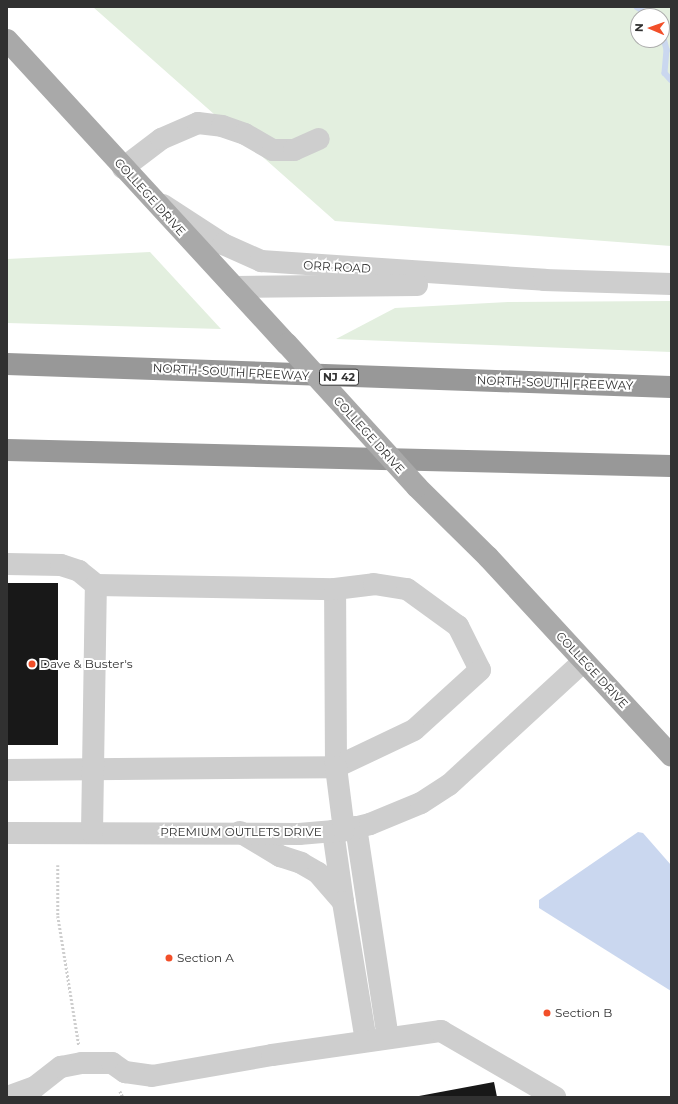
<!DOCTYPE html>
<style>
body{margin:0}
#map{position:relative;width:678px;height:1104px;overflow:hidden;background:#fff;font-family:Montserrat,sans-serif}
div>[style]{position:absolute}
[style*='--x']{left:calc(var(--x)*1px);top:calc(var(--y)*1px);width:calc(var(--w)*1px);rotate:calc(var(--a)*1deg)}
.green>*{inset:0;background:#e3efdf}
.water>*{inset:0;background:#cad7ef}
.stream>*{height:5.5px;margin:-2.75px;padding:0 2.75px;transform-origin:2.75px;border-radius:2.75px;background:#cad7ef}
.building>*{inset:0;background:#181818;transform-origin:0 0}
.path>*{height:2.5px;margin-top:-1.25px;transform-origin:0;background:repeating-linear-gradient(90deg,#cecece 0 2px,transparent 0 4px)}
.minor>*{height:22px;margin:-11px;padding:0 11px;transform-origin:11px;border-radius:11px;background:#cecece}
.major>*{height:22px;margin:-11px;padding:0 11px;transform-origin:11px;border-radius:11px;background:#a9a9a9}
.highway>*{height:22px;margin:-11px;padding:0 11px;transform-origin:11px;border-radius:11px;background:#989898}
.major-bridge>*{height:22px;margin:-11px;padding:0 11px;transform-origin:11px;border-radius:11px;background:#a9a9a9}
.dots>*{width:11px;height:11px;translate:-50% -50%;box-sizing:border-box;border:2px solid #fff;border-radius:50%}
span{translate:-50% -50%;white-space:nowrap;text-align:center;line-height:1.15;-webkit-text-stroke:4px #fff;paint-order:stroke}
.shield-label span{padding:1px 3px;background:#fff;border:1px solid;border-radius:3px;-webkit-text-stroke-width:0}
.shield-label{font-size:11px;color:#313131;font-weight:700}
.street-label{font-size:12px;color:#313131}
.poi-label{font-size:12px;color:#313131}
.left{translate:0 -50%;text-align:left}
.frame{position:absolute;inset:0;border:8px solid #313131;pointer-events:none}
.north{position:absolute;left:630px;top:8px;width:40px;height:40px;box-sizing:border-box;background:#fff;border:1px solid #adadad;border-radius:50%;rotate:272deg;font-size:11px;font-weight:700;line-height:16px;text-align:center;color:#313131}
.north::after{content:'';display:block;margin:auto;width:14px;height:18px;background:#f24f29;clip-path:polygon(50% 0,100% 100%,50% 72%,0 100%)}
</style>
<div id="map">
<div class="green">
<i style="clip-path:polygon(evenodd,93px 7px,671px 7px,671px 246px,335px 221px,93px 7px,638px 16px,662px 16px,662px 40px,638px 40px,638px 16px)"></i>
<i style="clip-path:polygon(150px 252px,221px 329px,7px 323px,7px 259px)"></i>
<i style="clip-path:polygon(671px 301px,671px 352px,336px 339px,395px 308px,508px 302px)"></i>
</div>
<div class="water">
<i style="clip-path:polygon(638px 832px,643px 833px,671px 865px,671px 991px,539px 908px,539px 900px)"></i>
</div>
<div class="stream">
<i style="--x:637;--y:7;--w:17;--a:33"></i>
<i style="--x:662;--y:31;--w:20;--a:75"></i>
<i style="--x:667;--y:50;--w:23;--a:95"></i>
<i style="--x:665;--y:73;--w:9;--a:49"></i>
</div>
<div class="building">
<i style="left:7px;top:583px;width:51px;height:162px"></i>
<i style="clip-path:polygon(494px 1082px,497px 1097px,419px 1097px,419px 1096px)"></i>
</div>
<div class="path">
<i style="--x:58;--y:865;--w:51;--a:90"></i>
<i style="--x:58;--y:916;--w:131;--a:80.8"></i>
<i style="--x:120;--y:1091;--w:7;--a:63"></i>
</div>
<div class="minor">
<i style="--x:123;--y:168;--w:48;--a:-37.3"></i>
<i style="--x:161;--y:139;--w:40;--a:-23.4"></i>
<i style="--x:198;--y:123;--w:24;--a:7"></i>
<i style="--x:222;--y:126;--w:24;--a:19"></i>
<i style="--x:245;--y:134;--w:32;--a:30"></i>
<i style="--x:273;--y:150;--w:21;--a:0"></i>
<i style="--x:294;--y:150;--w:27;--a:-24"></i>
<i style="--x:163;--y:205;--w:72;--a:33"></i>
<i style="--x:223;--y:244;--w:42;--a:24.1"></i>
<i style="--x:261;--y:261;--w:284;--a:3.8"></i>
<i style="--x:544;--y:280;--w:127;--a:1.8"></i>
<i style="--x:234;--y:287;--w:183;--a:-0.6"></i>
<i style="--x:7;--y:564;--w:54;--a:1.1"></i>
<i style="--x:61;--y:565;--w:19;--a:18"></i>
<i style="--x:79;--y:571;--w:22;--a:39"></i>
<i style="--x:7;--y:770;--w:329;--a:-0.5"></i>
<i style="--x:336;--y:767;--w:178;--a:-90.3"></i>
<i style="--x:356;--y:827;--w:213;--a:81.4"></i>
<i style="--x:333;--y:831;--w:71;--a:81.9"></i>
<i style="--x:240;--y:832;--w:47;--a:31"></i>
<i style="--x:280;--y:856;--w:22;--a:18"></i>
<i style="--x:301;--y:863;--w:20;--a:30"></i>
<i style="--x:318;--y:873;--w:38;--a:49"></i>
<i style="--x:343;--y:902;--w:141;--a:80.6"></i>
<i style="--x:7;--y:833;--w:292;--a:0.2"></i>
<i style="--x:299;--y:834;--w:47;--a:-4.9"></i>
<i style="--x:346;--y:830;--w:25;--a:-14"></i>
<i style="--x:370;--y:824;--w:55;--a:-22.4"></i>
<i style="--x:421;--y:803;--w:33;--a:-33"></i>
<i style="--x:449;--y:785;--w:183;--a:-42.6"></i>
<i style="--x:92;--y:833;--w:248;--a:-89.1"></i>
<i style="--x:96;--y:585;--w:239;--a:1"></i>
<i style="--x:335;--y:589;--w:39;--a:-7"></i>
<i style="--x:374;--y:584;--w:33;--a:9"></i>
<i style="--x:407;--y:589;--w:63;--a:36"></i>
<i style="--x:458;--y:626;--w:49;--a:63.4"></i>
<i style="--x:480;--y:670;--w:89;--a:137.7"></i>
<i style="--x:414;--y:730;--w:86;--a:154.6"></i>
<i style="--x:336;--y:767;--w:64;--a:82.8"></i>
<i style="--x:7;--y:1097;--w:30;--a:-20"></i>
<i style="--x:35;--y:1087;--w:33;--a:-38"></i>
<i style="--x:61;--y:1067;--w:21;--a:-11"></i>
<i style="--x:82;--y:1063;--w:30;--a:0"></i>
<i style="--x:112;--y:1063;--w:16;--a:35"></i>
<i style="--x:125;--y:1072;--w:27;--a:8"></i>
<i style="--x:152;--y:1076;--w:122;--a:-9.9"></i>
<i style="--x:272;--y:1055;--w:171;--a:-8.1"></i>
<i style="--x:441;--y:1031;--w:132;--a:30.1"></i>
</div>
<div class="major">
<i style="--x:7;--y:40;--w:413;--a:47.4"></i>
<i style="--x:417;--y:487;--w:100;--a:44.6"></i>
<i style="--x:488;--y:557;--w:270;--a:47.3"></i>
</div>
<div class="highway">
<i style="--x:7;--y:364;--w:664;--a:1.98"></i>
<i style="--x:7;--y:450;--w:664;--a:1.38"></i>
</div>
<div class="major-bridge">
<i style="--x:287;--y:344;--w:193;--a:47.7"></i>
</div>
<div class="dots">
<i style="left:32px;top:664px;background:#f24f29"></i>
<i style="left:169px;top:958px;background:#f24f29"></i>
<i style="left:547px;top:1013px;background:#f24f29"></i>
</div>
<div class="shield-label">
<span style="left:339px;top:377px">NJ 42</span>
</div>
<div class="street-label">
<span style="left:150px;top:197px;rotate:48deg">COLLEGE DRIVE</span>
<span style="left:337px;top:267px;rotate:3deg">ORR ROAD</span>
<span style="left:231px;top:372px;rotate:3deg">NORTH-SOUTH FREEWAY</span>
<span style="left:555px;top:383px;rotate:2deg">NORTH-SOUTH FREEWAY</span>
<span style="left:369px;top:435px;rotate:48deg">COLLEGE DRIVE</span>
<span style="left:592px;top:670px;rotate:47deg">COLLEGE DRIVE</span>
<span style="left:241px;top:832px">PREMIUM OUTLETS DRIVE</span>
</div>
<div class="poi-label">
<span class="left" style="left:40px;top:664px">Dave &amp; Buster's</span>
<span class="left" style="left:177px;top:958px">Section A</span>
<span class="left" style="left:555px;top:1013px">Section B</span>
</div>
<div class="frame"></div>
<div class="north">N</div>
</div>
